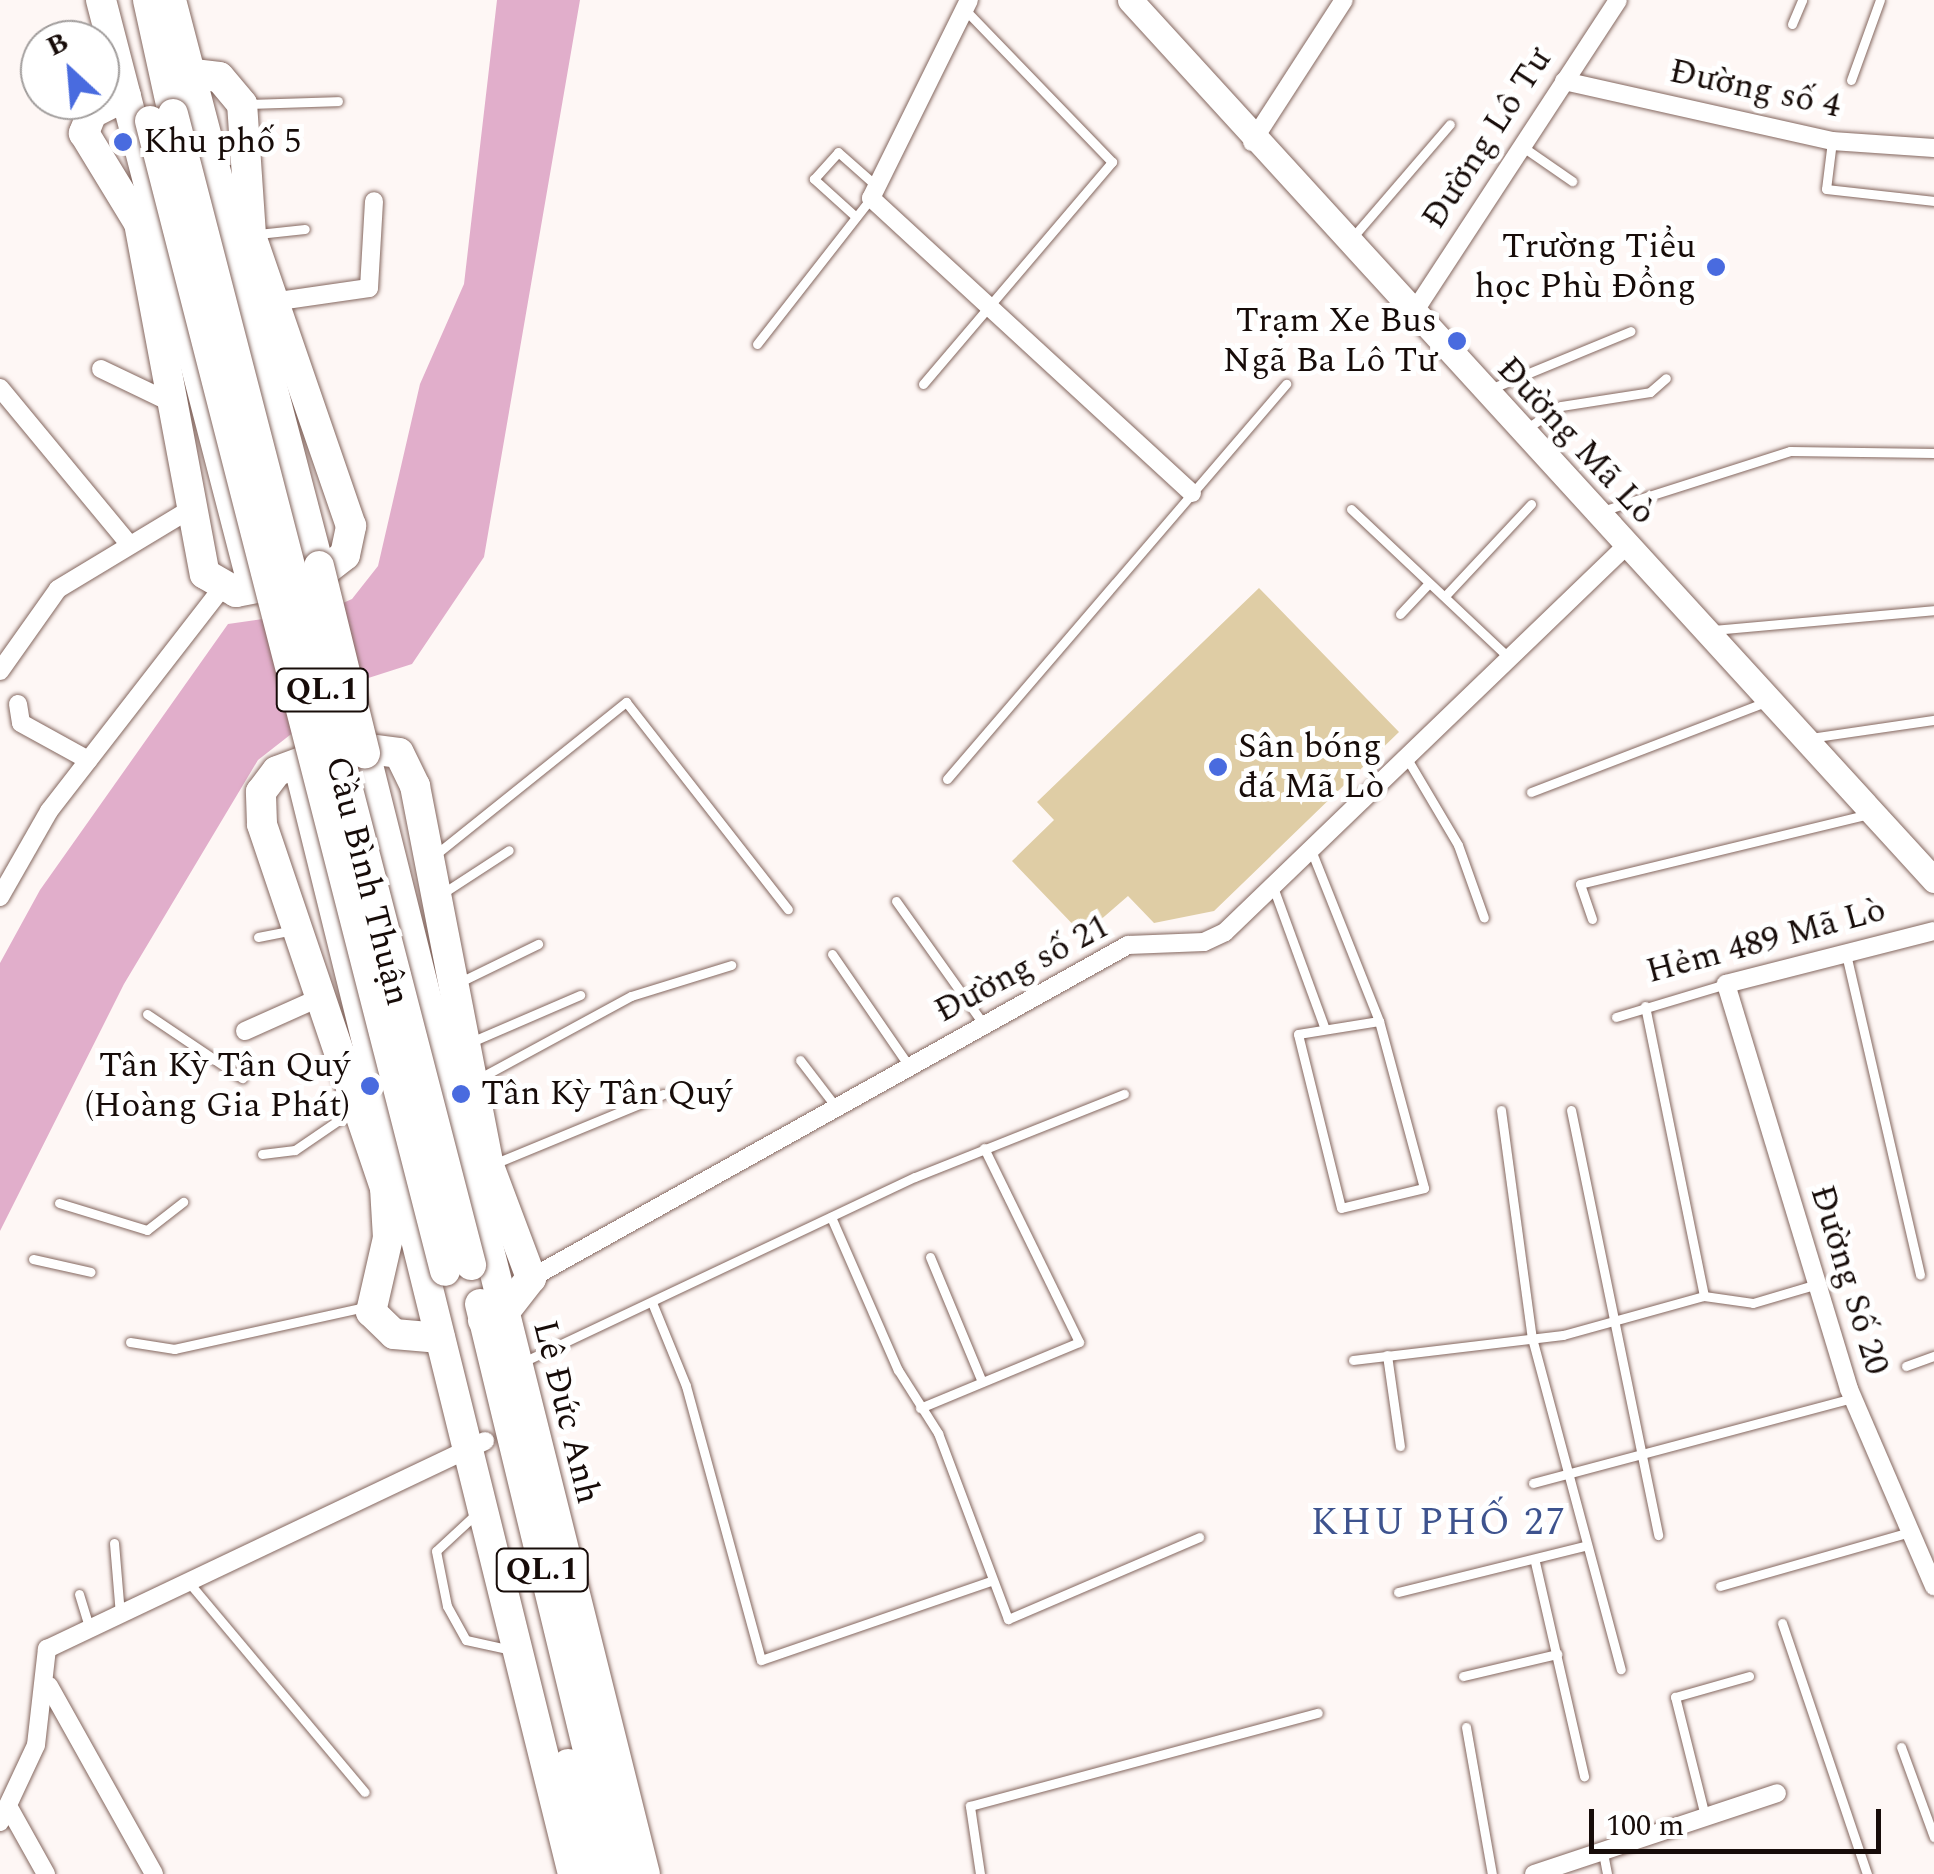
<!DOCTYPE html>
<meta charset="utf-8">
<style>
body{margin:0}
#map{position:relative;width:1934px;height:1874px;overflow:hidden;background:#fef7f5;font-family:Spectral,serif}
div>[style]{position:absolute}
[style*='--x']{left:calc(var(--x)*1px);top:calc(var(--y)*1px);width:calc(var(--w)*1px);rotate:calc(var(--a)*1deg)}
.green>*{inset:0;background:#dfcda5}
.water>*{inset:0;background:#e1aecb}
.roads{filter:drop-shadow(0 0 2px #84675f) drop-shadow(0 0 2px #84675f)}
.service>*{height:9px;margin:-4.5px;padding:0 4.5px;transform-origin:4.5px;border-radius:4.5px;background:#fff}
.minor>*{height:18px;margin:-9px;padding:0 9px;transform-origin:9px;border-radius:9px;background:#fff}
.secondary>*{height:25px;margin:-12.5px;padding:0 12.5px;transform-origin:12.5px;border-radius:12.5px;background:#fff}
.trunk>*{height:30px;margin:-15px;padding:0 15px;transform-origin:15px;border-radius:15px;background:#fff}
.bridges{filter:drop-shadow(0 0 2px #84675f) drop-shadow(0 0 2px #84675f)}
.trunk-bridge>*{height:30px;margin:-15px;padding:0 15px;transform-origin:15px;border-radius:15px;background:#fff}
.dots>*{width:28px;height:28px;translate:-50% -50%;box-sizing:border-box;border:5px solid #fff;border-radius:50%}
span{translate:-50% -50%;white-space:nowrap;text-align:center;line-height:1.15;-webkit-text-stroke:10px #fff;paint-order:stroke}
.shield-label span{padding:2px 8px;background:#fff;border:2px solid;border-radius:8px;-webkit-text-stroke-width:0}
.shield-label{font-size:32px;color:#170c09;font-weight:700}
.street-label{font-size:35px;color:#170c09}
.poi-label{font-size:35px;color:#170c09}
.left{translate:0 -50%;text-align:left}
.right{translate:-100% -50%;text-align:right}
.neighbourhood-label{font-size:38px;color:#3e538e;letter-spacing:2.5px}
.north{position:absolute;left:20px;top:20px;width:100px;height:100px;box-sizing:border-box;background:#fff;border:2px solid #a29e9d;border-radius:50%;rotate:334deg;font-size:28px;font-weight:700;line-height:40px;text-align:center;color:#170c09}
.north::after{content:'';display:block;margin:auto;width:35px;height:45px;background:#496bdf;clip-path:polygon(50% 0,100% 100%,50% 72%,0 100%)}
.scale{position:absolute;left:1589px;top:1809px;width:292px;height:45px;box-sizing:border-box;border:5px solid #170c09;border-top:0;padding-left:12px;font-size:30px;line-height:35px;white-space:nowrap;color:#170c09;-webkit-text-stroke:8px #fff;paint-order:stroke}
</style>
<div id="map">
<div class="green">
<i style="clip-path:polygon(1259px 588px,1399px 732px,1214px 911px,1154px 923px,1128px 896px,1083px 935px,1012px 861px,1054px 820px,1037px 802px)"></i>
</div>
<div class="water">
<i style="clip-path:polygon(497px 0,580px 0,484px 557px,412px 664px,359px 681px,258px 760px,124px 984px,0 1231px,0 963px,40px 890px,228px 624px,327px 610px,352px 599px,378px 566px,420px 384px,464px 284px)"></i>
</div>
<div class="roads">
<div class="service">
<i style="--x:1792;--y:24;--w:26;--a:-67"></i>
<i style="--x:1851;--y:80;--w:85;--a:-70.1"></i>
<i style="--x:245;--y:104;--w:93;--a:-1.8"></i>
<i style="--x:1832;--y:141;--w:48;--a:97.1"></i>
<i style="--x:1826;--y:189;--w:109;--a:6.3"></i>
<i style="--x:1523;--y:147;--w:60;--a:34.8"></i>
<i style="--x:856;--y:217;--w:57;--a:-137.9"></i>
<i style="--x:814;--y:179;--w:36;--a:-48"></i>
<i style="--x:838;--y:152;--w:47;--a:41.5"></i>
<i style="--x:258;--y:234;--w:47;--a:-6.1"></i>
<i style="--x:1352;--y:238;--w:150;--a:-49.3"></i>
<i style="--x:757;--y:344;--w:185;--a:-52"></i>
<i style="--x:923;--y:384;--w:292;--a:-49.6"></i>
<i style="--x:1112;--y:162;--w:211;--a:-134"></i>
<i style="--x:1490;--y:389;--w:152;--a:-22.4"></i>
<i style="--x:1527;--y:428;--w:40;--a:-32.9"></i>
<i style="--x:1561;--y:406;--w:90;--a:-8.9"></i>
<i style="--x:1650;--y:392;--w:21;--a:-41"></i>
<i style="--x:1351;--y:509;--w:214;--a:43.3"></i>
<i style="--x:1602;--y:511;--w:197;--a:-17.7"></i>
<i style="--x:1790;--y:451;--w:144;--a:0.8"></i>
<i style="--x:1445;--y:596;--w:126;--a:-46.9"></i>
<i style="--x:1400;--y:614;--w:42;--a:-46.9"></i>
<i style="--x:1712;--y:630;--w:223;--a:-5.1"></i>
<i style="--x:1810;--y:738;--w:125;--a:-8.3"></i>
<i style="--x:1406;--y:757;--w:102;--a:59.4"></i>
<i style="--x:1458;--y:845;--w:77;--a:70.4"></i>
<i style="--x:947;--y:779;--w:521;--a:-49.36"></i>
<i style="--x:1531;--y:792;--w:252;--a:-21"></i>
<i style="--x:1311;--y:850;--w:184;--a:68.3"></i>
<i style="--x:1379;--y:1021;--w:173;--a:74.9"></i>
<i style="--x:1424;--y:1188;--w:85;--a:166.5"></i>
<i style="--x:1341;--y:1208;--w:179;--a:-103.9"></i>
<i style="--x:1298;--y:1034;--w:82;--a:-9.1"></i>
<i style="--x:435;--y:855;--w:245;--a:-38.7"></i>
<i style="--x:626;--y:702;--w:263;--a:52"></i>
<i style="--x:1273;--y:887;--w:148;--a:69.9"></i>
<i style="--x:440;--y:895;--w:82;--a:-33.1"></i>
<i style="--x:896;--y:901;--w:152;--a:54.6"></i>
<i style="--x:1592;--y:919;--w:37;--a:-109"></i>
<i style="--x:1580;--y:884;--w:298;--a:-13.6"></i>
<i style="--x:258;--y:937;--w:37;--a:-11"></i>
<i style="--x:832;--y:954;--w:136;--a:55.5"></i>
<i style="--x:1846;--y:954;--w:329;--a:77"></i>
<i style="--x:460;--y:982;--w:87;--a:-26"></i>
<i style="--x:1645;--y:1006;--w:296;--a:78.5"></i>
<i style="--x:147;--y:1014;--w:115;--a:34"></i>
<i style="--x:1616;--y:1017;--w:115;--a:-16.7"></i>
<i style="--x:471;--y:1042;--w:119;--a:-23.3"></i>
<i style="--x:800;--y:1060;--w:59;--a:52.5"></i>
<i style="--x:478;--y:1079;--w:174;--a:-28.5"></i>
<i style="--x:631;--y:996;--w:105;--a:-17.2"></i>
<i style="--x:1501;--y:1110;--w:230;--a:82.3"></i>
<i style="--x:1532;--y:1338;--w:343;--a:75"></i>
<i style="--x:1571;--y:1110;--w:434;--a:78.4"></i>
<i style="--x:262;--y:1154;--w:33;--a:-7"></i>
<i style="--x:295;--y:1150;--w:73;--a:-34.3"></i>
<i style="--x:496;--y:1163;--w:181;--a:-22.4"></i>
<i style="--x:59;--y:1203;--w:92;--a:17.1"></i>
<i style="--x:147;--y:1230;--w:46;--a:-37.9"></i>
<i style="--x:831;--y:1217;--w:167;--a:66.4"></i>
<i style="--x:898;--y:1370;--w:75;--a:57.6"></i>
<i style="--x:938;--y:1433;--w:199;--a:69.4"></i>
<i style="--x:1008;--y:1619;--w:208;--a:-23.2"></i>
<i style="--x:930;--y:1257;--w:135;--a:67.4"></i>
<i style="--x:33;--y:1259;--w:59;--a:12.6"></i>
<i style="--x:653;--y:1305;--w:87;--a:67.8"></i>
<i style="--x:686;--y:1386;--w:284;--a:74.7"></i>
<i style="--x:761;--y:1660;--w:243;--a:-19"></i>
<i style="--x:130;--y:1342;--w:45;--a:9"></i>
<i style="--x:174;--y:1349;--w:196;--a:-12.4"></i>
<i style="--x:1387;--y:1355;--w:92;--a:81.9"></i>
<i style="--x:1353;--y:1360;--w:211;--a:-6.8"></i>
<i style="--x:1563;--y:1335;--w:146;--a:-15.5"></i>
<i style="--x:1704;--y:1296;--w:49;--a:8.1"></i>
<i style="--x:1753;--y:1303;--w:64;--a:-16.4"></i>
<i style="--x:523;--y:1362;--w:433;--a:-25.3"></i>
<i style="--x:915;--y:1177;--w:225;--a:-21.7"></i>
<i style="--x:1906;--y:1366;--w:30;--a:-20"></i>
<i style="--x:920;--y:1408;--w:172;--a:-22.5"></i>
<i style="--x:1079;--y:1342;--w:216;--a:-116.1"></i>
<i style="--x:1533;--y:1483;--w:331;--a:-14.9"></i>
<i style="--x:478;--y:1512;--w:57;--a:137.1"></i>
<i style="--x:436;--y:1551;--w:56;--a:78.7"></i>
<i style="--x:447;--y:1606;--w:39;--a:61"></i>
<i style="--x:466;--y:1640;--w:46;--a:12.5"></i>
<i style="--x:114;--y:1543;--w:71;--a:85.2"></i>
<i style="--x:1535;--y:1562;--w:220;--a:77.1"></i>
<i style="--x:191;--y:1585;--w:270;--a:50"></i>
<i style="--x:1720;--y:1586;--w:197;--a:-15.9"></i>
<i style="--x:1398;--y:1592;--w:192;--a:-13.9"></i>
<i style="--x:79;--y:1594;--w:34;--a:73"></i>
<i style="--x:1782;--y:1623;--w:265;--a:71.3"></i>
<i style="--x:1463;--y:1676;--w:97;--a:-13.2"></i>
<i style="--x:1466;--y:1727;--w:149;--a:80"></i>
<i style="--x:1901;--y:1747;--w:96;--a:69.9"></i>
<i style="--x:1705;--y:1816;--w:123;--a:-104.1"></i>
<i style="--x:1675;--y:1697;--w:77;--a:-15.8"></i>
<i style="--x:1603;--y:1853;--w:21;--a:79"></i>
<i style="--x:980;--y:1874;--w:69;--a:-98.4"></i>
<i style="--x:970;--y:1806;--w:360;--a:-15"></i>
</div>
<div class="minor">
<i style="--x:969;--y:0;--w:221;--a:116.3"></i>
<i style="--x:871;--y:198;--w:436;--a:42.6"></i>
<i style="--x:1564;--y:81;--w:275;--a:12.6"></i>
<i style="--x:1832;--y:141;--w:102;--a:3.9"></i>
<i style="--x:1252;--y:142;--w:169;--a:-57.1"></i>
<i style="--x:272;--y:302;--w:98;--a:-8.2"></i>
<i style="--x:369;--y:288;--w:87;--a:-86.7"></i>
<i style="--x:1412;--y:315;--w:376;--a:-56.8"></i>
<i style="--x:101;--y:369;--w:79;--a:25.6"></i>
<i style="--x:0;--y:388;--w:201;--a:50.4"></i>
<i style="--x:0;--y:671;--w:100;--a:-54.7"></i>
<i style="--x:58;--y:589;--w:153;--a:-31.1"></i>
<i style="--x:18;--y:704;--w:19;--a:81"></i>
<i style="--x:21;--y:723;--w:77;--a:28.9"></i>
<i style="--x:0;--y:897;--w:99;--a:-60.3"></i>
<i style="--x:49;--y:811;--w:281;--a:-52.2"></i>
<i style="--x:1934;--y:931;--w:215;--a:165.7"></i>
<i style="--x:1726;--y:984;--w:423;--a:73.1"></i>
<i style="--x:1849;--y:1389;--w:215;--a:66.7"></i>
<i style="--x:245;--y:1031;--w:83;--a:-24.1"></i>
<i style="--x:531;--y:1278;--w:684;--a:-29.15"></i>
<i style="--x:1128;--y:945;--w:76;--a:-2.3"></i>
<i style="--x:1204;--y:942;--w:23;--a:-25"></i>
<i style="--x:1225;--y:932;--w:557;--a:-43.91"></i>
<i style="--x:49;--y:1686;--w:215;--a:60.8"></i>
<i style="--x:8;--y:1806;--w:78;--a:60.8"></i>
<i style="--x:0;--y:1822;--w:85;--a:-64.9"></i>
<i style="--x:36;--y:1745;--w:97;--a:-83.5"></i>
<i style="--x:47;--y:1649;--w:485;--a:-25.4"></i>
<i style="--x:1534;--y:1874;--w:256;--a:-18.4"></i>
</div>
<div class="secondary">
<i style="--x:1130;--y:0;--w:1192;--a:47.58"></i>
</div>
<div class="trunk">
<i style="--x:101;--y:0;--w:606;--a:75.48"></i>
<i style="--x:148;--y:0;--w:117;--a:77.6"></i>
<i style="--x:171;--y:0;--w:585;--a:75.35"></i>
<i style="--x:126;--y:96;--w:38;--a:153"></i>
<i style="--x:92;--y:113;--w:22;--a:112"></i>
<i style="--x:84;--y:133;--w:105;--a:58.6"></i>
<i style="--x:139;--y:223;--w:357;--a:79.4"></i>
<i style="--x:205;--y:574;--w:36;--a:30"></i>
<i style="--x:236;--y:592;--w:84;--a:-11"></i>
<i style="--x:318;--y:576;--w:34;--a:-38"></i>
<i style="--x:345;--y:555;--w:30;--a:-78"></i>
<i style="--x:351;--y:526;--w:308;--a:-109"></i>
<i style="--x:251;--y:235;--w:131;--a:-93.9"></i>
<i style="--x:242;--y:104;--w:35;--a:-130"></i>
<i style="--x:219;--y:77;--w:32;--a:-173"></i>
<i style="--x:365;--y:753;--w:1155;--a:75.98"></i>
<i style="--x:300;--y:771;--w:1136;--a:76.1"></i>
<i style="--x:480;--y:1304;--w:586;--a:76.39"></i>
<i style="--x:440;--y:1338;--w:46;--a:-175"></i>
<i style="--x:394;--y:1334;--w:32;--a:-136"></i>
<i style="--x:371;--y:1312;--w:76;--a:-77.1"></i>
<i style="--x:388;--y:1238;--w:50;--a:-93.4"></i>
<i style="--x:385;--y:1188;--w:384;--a:-108.7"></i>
<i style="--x:262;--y:824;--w:32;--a:-92"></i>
<i style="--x:261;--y:792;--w:26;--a:-53"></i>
<i style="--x:277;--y:771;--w:72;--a:-20.2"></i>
<i style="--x:345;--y:746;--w:54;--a:7.4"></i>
<i style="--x:399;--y:753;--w:37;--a:64"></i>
<i style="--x:415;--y:786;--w:387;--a:79"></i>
<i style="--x:489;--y:1166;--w:120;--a:69.4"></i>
<i style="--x:531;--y:1278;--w:46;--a:127.9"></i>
<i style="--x:503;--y:1314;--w:21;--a:163"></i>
<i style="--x:568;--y:1764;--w:114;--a:75.7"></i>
</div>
</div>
<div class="bridges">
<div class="trunk-bridge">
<i style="--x:173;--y:114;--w:1189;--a:75.48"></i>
<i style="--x:150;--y:121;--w:1187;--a:75.61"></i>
<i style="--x:319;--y:566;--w:193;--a:76.2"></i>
</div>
</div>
<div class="dots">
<i style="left:123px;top:142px;background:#496bdf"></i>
<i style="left:1716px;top:267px;background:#496bdf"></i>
<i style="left:1457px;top:341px;background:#496bdf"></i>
<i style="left:1218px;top:767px;background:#496bdf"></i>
<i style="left:370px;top:1086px;background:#496bdf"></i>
<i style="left:461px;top:1094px;background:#496bdf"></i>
</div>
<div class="shield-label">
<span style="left:322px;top:690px">QL.1</span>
<span style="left:542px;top:1570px">QL.1</span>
</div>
<div class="street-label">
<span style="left:1755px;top:89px;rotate:12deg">Đường số 4</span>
<span style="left:1487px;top:139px;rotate:-57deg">Đường Lô Tư</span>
<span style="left:1576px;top:441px;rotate:47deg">Đường Mã Lò</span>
<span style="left:367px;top:881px;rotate:76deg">Cầu Bình Thuận</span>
<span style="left:1766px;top:941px;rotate:-15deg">Hẻm 489 Mã Lò</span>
<span style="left:1022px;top:969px;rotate:-28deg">Đường số 21</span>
<span style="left:1849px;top:1280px;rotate:73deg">Đường Số 20</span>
<span style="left:566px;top:1412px;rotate:76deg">Lê Đức Anh</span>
</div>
<div class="poi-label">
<span class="left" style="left:143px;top:142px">Khu phố 5</span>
<span class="right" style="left:1696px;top:267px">Trường Tiểu<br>học Phù Đổng</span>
<span class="right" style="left:1437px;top:341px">Trạm Xe Bus<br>Ngã Ba Lô Tư</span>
<span class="left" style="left:1238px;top:767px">Sân bóng<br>đá Mã Lò</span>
<span class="right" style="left:350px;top:1086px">Tân Kỳ Tân Quý<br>(Hoàng Gia Phát)</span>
<span class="left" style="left:481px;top:1094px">Tân Kỳ Tân Quý</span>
</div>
<div class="neighbourhood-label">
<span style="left:1439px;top:1524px">KHU PHỐ 27</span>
</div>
<div class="north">B</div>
<div class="scale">100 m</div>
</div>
